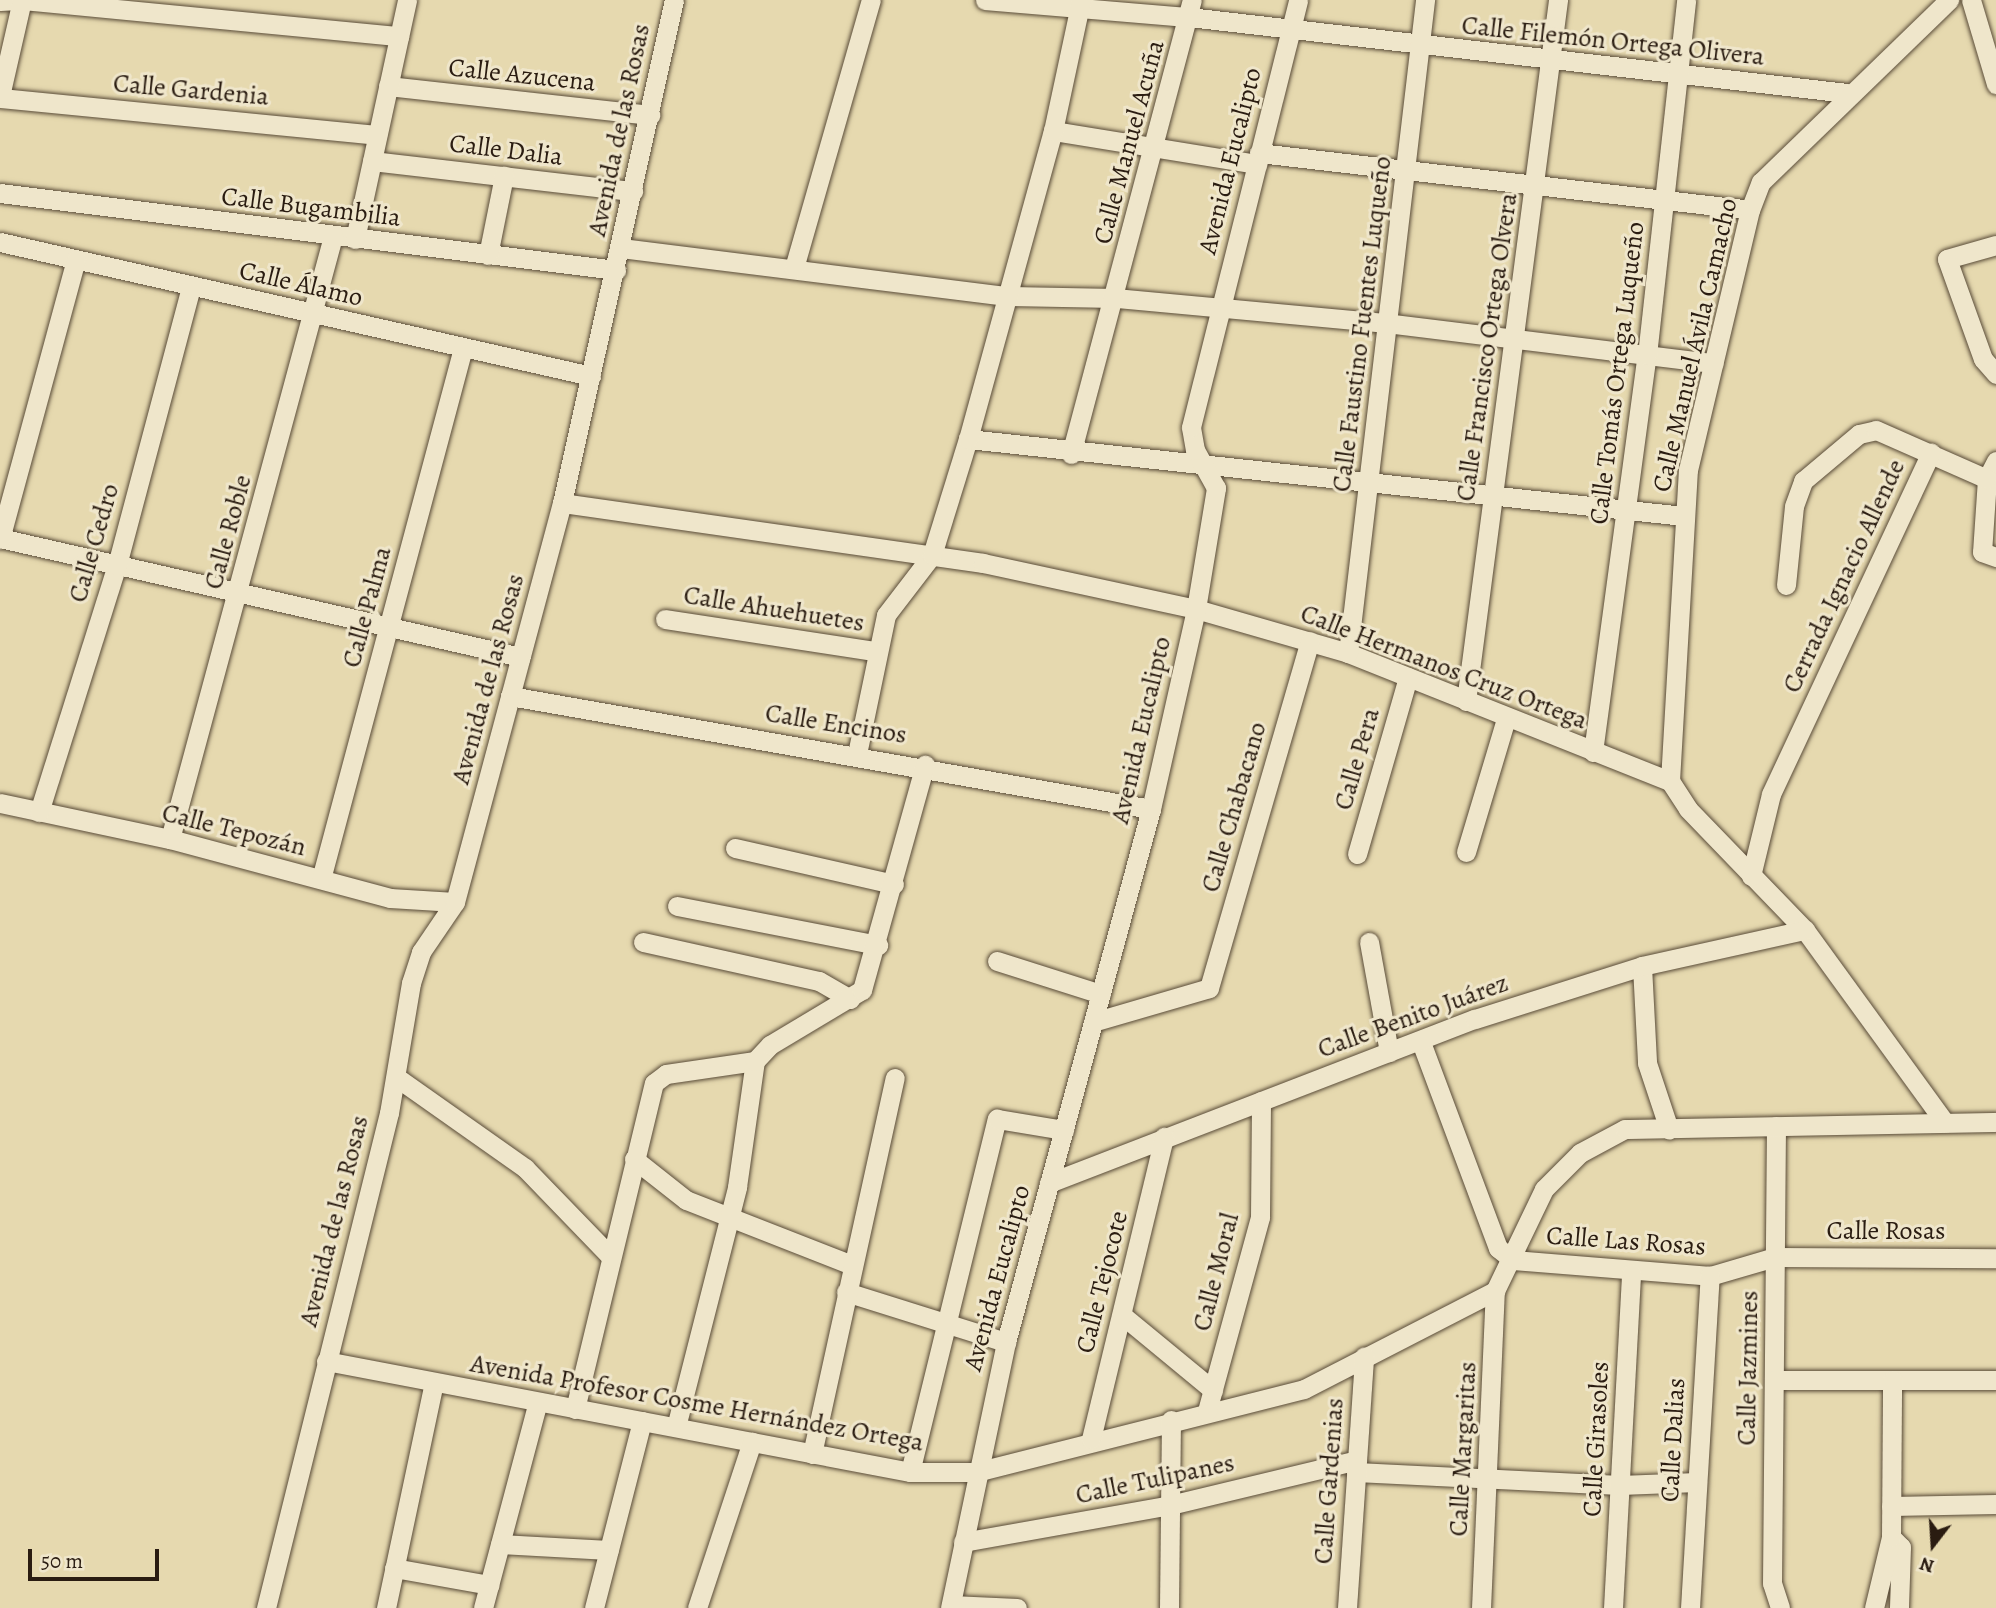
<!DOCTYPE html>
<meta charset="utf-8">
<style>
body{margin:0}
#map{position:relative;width:1996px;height:1608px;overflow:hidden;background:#e6d9af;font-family:Alegreya,serif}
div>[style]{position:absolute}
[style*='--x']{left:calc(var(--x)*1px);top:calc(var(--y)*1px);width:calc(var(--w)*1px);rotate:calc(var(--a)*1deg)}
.roads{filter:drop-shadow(0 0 2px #594b38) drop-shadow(0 0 2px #594b38)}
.street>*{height:19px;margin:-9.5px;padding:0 9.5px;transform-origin:9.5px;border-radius:9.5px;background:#efe6cb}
span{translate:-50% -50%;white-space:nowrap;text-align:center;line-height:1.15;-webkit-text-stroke:6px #efe6cb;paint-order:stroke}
.street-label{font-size:26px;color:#2a1c11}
.north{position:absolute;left:1898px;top:1510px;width:70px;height:70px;-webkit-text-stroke:5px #efe6cb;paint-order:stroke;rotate:197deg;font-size:19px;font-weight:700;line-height:28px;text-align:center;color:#2a1c11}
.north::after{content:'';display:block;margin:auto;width:24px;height:32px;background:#2a1c11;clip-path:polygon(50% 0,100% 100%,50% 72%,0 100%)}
.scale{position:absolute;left:28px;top:1549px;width:131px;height:32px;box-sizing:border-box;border:4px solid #2a1c11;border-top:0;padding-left:9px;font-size:21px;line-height:24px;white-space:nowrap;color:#2a1c11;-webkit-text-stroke:5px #efe6cb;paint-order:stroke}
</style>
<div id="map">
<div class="roads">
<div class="street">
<i style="--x:23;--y:0;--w:378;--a:5.5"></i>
<i style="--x:985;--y:0;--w:205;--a:4.8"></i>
<i style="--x:1189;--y:17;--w:662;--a:6.59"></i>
<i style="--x:1971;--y:0;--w:88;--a:73.4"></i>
<i style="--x:0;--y:1;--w:18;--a:-3"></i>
<i style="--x:388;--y:86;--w:264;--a:6.3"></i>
<i style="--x:0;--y:96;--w:98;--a:-77.1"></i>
<i style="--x:0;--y:98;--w:379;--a:5.6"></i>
<i style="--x:1053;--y:131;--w:207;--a:9.2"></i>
<i style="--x:1259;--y:153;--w:494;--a:6.6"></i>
<i style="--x:372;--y:161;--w:263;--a:6.6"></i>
<i style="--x:0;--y:193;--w:621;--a:7.13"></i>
<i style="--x:355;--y:239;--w:245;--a:-77.7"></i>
<i style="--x:0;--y:242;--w:606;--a:12.77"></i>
<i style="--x:1996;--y:245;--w:51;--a:164.1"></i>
<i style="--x:1947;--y:259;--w:106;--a:70.2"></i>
<i style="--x:1983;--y:359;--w:20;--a:49"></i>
<i style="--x:621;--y:248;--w:391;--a:7.1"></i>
<i style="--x:1009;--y:296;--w:107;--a:1.1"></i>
<i style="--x:1116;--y:298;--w:271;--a:5.3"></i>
<i style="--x:1386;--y:323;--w:330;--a:7"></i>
<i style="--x:488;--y:255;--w:81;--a:-78.6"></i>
<i style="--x:794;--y:268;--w:279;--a:-74"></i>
<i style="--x:968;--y:439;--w:720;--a:6.14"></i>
<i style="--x:1071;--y:454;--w:470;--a:-75.1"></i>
<i style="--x:1996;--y:461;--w:20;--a:117"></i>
<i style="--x:1987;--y:479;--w:73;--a:93.9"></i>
<i style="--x:1982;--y:552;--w:15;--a:20"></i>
<i style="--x:562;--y:503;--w:425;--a:8.1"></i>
<i style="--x:983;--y:563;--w:218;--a:12.2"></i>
<i style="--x:1196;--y:609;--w:158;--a:16.1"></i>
<i style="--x:1348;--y:653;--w:347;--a:21.7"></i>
<i style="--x:1670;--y:781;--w:33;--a:57"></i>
<i style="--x:1688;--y:809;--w:168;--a:46"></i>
<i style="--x:1805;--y:930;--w:238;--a:54"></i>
<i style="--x:0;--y:538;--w:534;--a:12.87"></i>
<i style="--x:0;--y:539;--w:289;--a:-74.8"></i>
<i style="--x:1786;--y:585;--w:79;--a:-84.2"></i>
<i style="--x:1794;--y:506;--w:27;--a:-70"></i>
<i style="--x:1803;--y:481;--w:73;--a:-40"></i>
<i style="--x:1859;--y:434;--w:17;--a:-13"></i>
<i style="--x:1876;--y:430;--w:121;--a:23.8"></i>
<i style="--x:665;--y:619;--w:212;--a:8.7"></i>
<i style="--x:1348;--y:653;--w:658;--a:-83.27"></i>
<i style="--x:510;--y:696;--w:651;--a:10"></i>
<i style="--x:1466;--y:701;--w:707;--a:-82.52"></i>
<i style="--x:1593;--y:752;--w:401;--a:-82.3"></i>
<i style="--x:1647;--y:355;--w:357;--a:-83.7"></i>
<i style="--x:857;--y:754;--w:142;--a:-78.2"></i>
<i style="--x:886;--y:615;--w:76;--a:-52.5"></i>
<i style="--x:932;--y:555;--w:121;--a:-72.8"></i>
<i style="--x:968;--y:439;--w:320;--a:-74.6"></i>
<i style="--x:1053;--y:131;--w:134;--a:-77.9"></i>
<i style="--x:1670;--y:781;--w:312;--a:-86.7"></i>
<i style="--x:1688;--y:470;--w:267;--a:-76.6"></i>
<i style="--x:1750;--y:210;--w:30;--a:-69"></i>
<i style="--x:1761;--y:182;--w:262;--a:-44.1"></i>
<i style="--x:0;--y:803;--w:174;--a:12"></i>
<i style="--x:170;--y:839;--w:228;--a:15"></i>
<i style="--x:390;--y:898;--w:65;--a:3.5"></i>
<i style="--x:39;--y:812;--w:259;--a:-72.5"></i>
<i style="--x:117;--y:565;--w:289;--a:-75.1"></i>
<i style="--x:170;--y:839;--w:625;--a:-74.87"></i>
<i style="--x:735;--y:848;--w:163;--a:12.8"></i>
<i style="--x:1466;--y:852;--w:139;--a:-73.3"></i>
<i style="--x:1357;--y:854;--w:184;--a:-73.9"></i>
<i style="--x:1751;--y:876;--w:84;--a:-76.3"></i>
<i style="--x:1771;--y:794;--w:377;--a:-64.9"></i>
<i style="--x:321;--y:879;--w:550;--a:-75.03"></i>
<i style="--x:677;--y:906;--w:205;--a:11"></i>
<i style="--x:643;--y:942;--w:180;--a:12.5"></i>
<i style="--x:819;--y:981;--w:36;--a:30"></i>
<i style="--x:1369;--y:942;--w:112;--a:79.7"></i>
<i style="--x:997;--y:961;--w:109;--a:17.6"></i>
<i style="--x:1642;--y:966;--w:97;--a:87"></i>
<i style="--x:1647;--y:1063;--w:70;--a:71.6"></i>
<i style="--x:1093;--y:1022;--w:121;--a:-16.3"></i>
<i style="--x:1209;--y:988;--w:361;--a:-73.8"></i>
<i style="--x:1421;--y:1042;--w:220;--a:69.5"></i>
<i style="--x:1498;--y:1248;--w:19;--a:39"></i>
<i style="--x:1513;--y:1260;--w:198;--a:4.6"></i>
<i style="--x:1710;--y:1276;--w:68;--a:-16.3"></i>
<i style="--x:1775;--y:1257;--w:221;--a:0.3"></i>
<i style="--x:396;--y:1077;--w:158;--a:35.2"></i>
<i style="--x:525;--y:1168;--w:124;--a:46"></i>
<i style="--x:1776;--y:1126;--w:457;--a:90.5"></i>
<i style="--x:1772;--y:1583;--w:26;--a:72"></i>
<i style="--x:634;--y:1159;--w:66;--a:38.3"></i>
<i style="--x:686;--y:1200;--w:178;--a:21.4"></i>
<i style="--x:1049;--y:1183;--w:456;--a:-21.1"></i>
<i style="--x:1475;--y:1019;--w:175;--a:-17.6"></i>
<i style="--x:1642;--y:966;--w:167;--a:-12.5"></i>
<i style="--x:846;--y:1292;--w:168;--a:17.4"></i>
<i style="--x:1122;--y:1315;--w:118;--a:39.5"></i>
<i style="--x:326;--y:1361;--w:594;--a:10.76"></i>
<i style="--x:910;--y:1472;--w:66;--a:0"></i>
<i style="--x:976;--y:1472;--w:338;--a:-14.2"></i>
<i style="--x:1304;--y:1389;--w:215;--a:-27.2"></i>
<i style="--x:1495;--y:1291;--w:113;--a:-64.3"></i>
<i style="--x:1544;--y:1189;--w:51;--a:-45"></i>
<i style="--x:1580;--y:1153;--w:51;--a:-28.1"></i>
<i style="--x:1625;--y:1129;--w:371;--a:-1.1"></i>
<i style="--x:1774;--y:1380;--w:222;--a:0"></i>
<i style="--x:575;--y:1409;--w:335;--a:-76.4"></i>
<i style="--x:654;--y:1083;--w:15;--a:-37"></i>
<i style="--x:666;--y:1074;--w:90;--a:-8.3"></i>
<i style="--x:1207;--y:1411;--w:201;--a:-74.7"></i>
<i style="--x:1260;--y:1217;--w:116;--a:-89.5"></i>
<i style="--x:676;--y:1427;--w:248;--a:-75.7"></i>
<i style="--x:737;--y:1187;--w:127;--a:-81.9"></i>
<i style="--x:755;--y:1061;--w:22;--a:-47"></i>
<i style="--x:770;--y:1045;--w:107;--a:-30.9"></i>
<i style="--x:862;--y:990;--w:234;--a:-74.4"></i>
<i style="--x:1091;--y:1439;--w:311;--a:-76.4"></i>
<i style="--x:812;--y:1454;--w:385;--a:-77.6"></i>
<i style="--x:910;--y:1472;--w:364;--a:-76.2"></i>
<i style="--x:997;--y:1119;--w:68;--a:9.3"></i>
<i style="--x:1356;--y:1472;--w:264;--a:2.8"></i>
<i style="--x:1620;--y:1485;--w:77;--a:-2.2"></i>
<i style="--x:1891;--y:1506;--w:105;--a:-1.1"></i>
<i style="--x:1891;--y:1537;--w:14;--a:45"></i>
<i style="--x:1901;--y:1547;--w:61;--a:91.9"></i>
<i style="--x:963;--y:1542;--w:210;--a:-10.1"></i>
<i style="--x:1170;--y:1505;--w:192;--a:-13.5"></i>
<i style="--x:500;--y:1544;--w:109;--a:3.2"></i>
<i style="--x:394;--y:1568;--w:97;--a:10.1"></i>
<i style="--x:951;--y:1605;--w:66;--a:2.6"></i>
<i style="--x:266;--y:1608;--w:510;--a:-76.05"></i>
<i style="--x:389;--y:1113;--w:132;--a:-80.4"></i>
<i style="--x:411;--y:983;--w:33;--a:-72"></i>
<i style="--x:421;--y:952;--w:60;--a:-55.8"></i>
<i style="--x:455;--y:902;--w:413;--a:-75"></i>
<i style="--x:562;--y:503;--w:515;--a:-77.45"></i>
<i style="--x:386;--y:1608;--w:231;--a:-78"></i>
<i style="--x:483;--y:1608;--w:213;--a:-75.1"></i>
<i style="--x:594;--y:1608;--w:193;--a:-75.6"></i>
<i style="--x:697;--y:1608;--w:175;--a:-71.7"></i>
<i style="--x:950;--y:1608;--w:272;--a:-78.1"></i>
<i style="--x:1006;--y:1342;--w:552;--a:-74.78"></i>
<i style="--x:1151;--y:809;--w:205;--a:-77.3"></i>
<i style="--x:1196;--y:609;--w:123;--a:-80.6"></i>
<i style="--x:1216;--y:488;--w:43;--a:-118.9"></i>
<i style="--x:1195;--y:450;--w:23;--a:-100"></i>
<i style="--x:1191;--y:427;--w:440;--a:-75.9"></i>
<i style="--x:1169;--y:1608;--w:188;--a:-89.4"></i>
<i style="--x:1347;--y:1608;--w:252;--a:-86.1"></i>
<i style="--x:1481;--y:1608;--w:317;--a:-87.5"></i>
<i style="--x:1613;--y:1608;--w:335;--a:-86.9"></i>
<i style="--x:1690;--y:1608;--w:333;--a:-86.6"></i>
<i style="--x:1874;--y:1608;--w:73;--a:-76.5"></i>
<i style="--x:1891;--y:1537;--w:157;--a:-89.6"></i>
</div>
</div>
<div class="street-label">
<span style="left:1613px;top:41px;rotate:6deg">Calle Filemón Ortega Olivera</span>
<span style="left:522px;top:75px;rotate:6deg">Calle Azucena</span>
<span style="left:191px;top:90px;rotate:5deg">Calle Gardenia</span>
<span style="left:619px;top:130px;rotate:-78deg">Avenida de las Rosas</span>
<span style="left:1129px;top:142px;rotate:-75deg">Calle Manuel Acuña</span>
<span style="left:506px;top:150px;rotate:7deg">Calle Dalia</span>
<span style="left:1230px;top:161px;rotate:-76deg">Avenida Eucalipto</span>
<span style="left:311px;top:207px;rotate:7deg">Calle Bugambilia</span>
<span style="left:301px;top:284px;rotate:13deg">Calle Álamo</span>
<span style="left:1362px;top:324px;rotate:-83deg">Calle Faustino Fuentes Luqueño</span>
<span style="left:1695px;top:345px;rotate:-77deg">Calle Manuel Ávila Camacho</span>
<span style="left:1487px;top:347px;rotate:-82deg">Calle Francisco Ortega Olvera</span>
<span style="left:1617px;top:373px;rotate:-83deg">Calle Tomás Ortega Luqueño</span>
<span style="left:228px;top:532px;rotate:-75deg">Calle Roble</span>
<span style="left:94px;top:543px;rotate:-74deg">Calle Cedro</span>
<span style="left:1844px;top:576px;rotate:-65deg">Cerrada Ignacio Allende</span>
<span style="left:367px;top:607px;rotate:-75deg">Calle Palma</span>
<span style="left:774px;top:609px;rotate:9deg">Calle Ahuehuetes</span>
<span style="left:1444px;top:667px;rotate:21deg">Calle Hermanos Cruz Ortega</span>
<span style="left:488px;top:679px;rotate:-75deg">Avenida de las Rosas</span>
<span style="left:836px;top:724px;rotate:9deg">Calle Encinos</span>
<span style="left:1141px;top:730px;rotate:-77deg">Avenida Eucalipto</span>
<span style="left:1357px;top:759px;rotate:-74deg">Calle Pera</span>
<span style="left:1234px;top:807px;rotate:-74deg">Calle Chabacano</span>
<span style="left:234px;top:830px;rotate:14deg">Calle Tepozán</span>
<span style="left:1413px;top:1016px;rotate:-20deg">Calle Benito Juárez</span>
<span style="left:334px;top:1221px;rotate:-76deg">Avenida de las Rosas</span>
<span style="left:1886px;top:1231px">Calle Rosas</span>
<span style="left:1626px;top:1241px;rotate:4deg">Calle Las Rosas</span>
<span style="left:1216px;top:1272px;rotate:-76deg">Calle Moral</span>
<span style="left:997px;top:1278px;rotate:-75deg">Avenida Eucalipto</span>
<span style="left:1102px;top:1282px;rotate:-76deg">Calle Tejocote</span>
<span style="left:1748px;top:1368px;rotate:-89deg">Calle Jazmines</span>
<span style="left:697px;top:1403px;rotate:10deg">Avenida Profesor Cosme Hernández Ortega</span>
<span style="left:1596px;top:1439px;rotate:-87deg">Calle Girasoles</span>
<span style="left:1673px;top:1440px;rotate:-87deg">Calle Dalias</span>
<span style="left:1463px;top:1449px;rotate:-87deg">Calle Margaritas</span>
<span style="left:1155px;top:1479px;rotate:-12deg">Calle Tulipanes</span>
<span style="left:1329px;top:1481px;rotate:-86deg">Calle Gardenias</span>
</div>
<div class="north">N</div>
<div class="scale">50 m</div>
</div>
